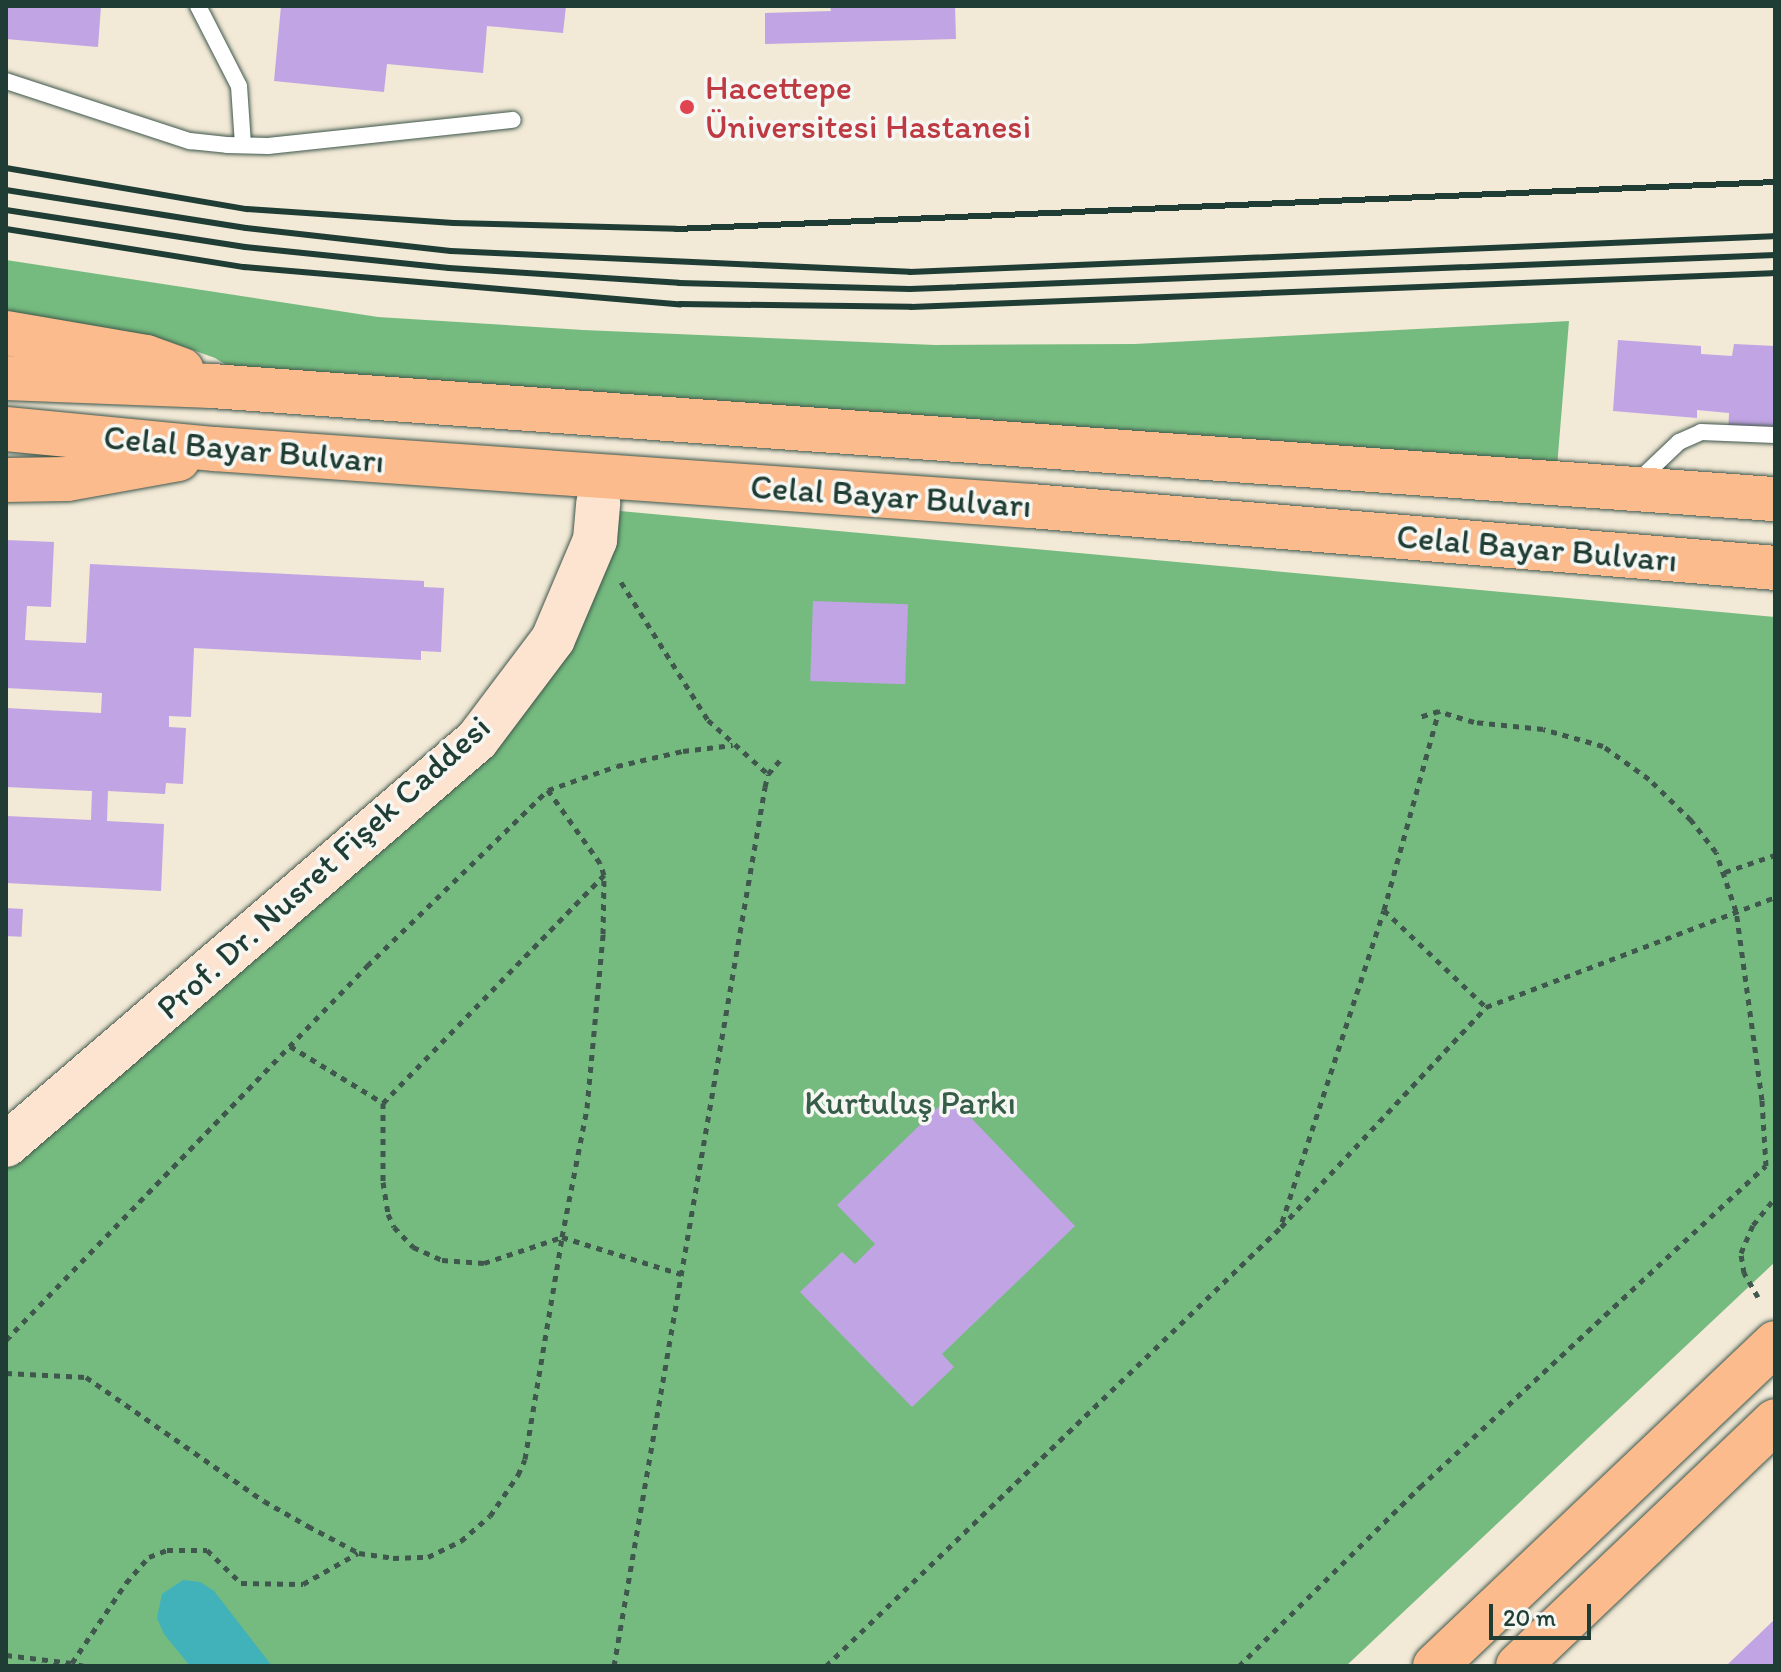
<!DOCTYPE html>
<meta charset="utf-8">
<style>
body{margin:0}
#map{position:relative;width:1781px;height:1672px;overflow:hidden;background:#f2e9d6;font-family:Itim,sans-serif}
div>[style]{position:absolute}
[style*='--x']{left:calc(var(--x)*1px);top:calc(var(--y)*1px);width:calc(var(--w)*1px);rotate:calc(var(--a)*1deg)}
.forest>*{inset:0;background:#75bb7f}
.water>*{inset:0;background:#41b1ba}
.building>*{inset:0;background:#c1a4e3;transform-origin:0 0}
.path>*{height:5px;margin-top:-2.5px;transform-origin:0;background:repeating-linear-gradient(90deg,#3f574c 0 6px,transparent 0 12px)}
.roads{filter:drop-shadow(0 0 2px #3f574c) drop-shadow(0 0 2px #3f574c)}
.service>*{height:16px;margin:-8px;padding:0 8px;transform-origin:8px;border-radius:8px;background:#fff}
.secondary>*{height:44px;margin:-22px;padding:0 22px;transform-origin:22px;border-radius:22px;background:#fde4d1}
.primary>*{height:44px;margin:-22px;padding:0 22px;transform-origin:22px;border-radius:22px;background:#fbbb8c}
.rail>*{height:6px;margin:-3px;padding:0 3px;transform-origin:3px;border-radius:3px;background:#1f3d34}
.dots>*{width:22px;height:22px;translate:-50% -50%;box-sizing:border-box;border:4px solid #f6f6f2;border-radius:50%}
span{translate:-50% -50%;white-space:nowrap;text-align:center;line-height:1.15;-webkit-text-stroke:7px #f6f6f2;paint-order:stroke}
.health-label{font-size:34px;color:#be3a42}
.left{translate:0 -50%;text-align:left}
.street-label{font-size:34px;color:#1f3d34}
.park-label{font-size:34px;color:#365d48}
.frame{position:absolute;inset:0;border:8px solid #1f3d34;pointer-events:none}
.scale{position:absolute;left:1489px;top:1604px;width:102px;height:36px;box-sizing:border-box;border:4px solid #1f3d34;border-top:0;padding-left:10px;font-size:24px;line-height:28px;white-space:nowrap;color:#1f3d34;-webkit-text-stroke:6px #f6f6f2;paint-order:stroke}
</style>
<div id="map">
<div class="forest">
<i style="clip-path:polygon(6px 260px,378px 317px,583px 330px,935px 345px,1135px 344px,1569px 321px,1557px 467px,234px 370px,215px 358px,168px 341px,6px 316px)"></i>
<i style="clip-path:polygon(598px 509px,1775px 617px,1775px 1262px,1346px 1666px,6px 1666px,6px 1145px,477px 740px)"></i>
</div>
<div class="water">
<i style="clip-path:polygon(183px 1580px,200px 1582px,214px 1591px,272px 1666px,190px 1666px,164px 1634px,157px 1618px,162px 1594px)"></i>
</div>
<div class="building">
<i style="clip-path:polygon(6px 6px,101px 6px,98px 47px,6px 39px)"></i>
<i style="clip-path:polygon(281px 6px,566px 6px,563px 33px,487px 26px,483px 73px,387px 64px,384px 92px,274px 81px)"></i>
<i style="clip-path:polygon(830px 6px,955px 6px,956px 39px,765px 44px,765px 13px,831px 11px)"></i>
<i style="clip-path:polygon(1618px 340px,1701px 346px,1701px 354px,1732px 356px,1734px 344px,1775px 346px,1775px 440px,1728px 436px,1729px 413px,1697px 410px,1697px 418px,1613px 411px)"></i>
<i style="clip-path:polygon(6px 540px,54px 542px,51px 607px,27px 606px,25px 640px,86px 643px,90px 564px,424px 581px,424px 587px,444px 588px,441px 652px,421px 651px,421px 660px,194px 648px,191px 717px,169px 716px,169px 727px,186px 728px,183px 784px,166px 783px,165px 794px,108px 791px,107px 821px,164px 824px,161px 891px,6px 883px,6px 816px,91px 820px,92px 791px,6px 787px,6px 708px,101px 713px,102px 693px,6px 688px)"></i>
<i style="left:813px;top:601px;width:95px;height:80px;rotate:2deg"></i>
<i style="left:6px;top:908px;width:17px;height:28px;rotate:3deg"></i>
<i style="clip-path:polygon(950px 1096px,1075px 1226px,942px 1354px,954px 1367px,912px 1407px,800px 1292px,842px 1252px,855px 1264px,875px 1244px,837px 1205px)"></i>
<i style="clip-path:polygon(1775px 1619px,1775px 1666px,1726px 1666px)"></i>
</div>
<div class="path">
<i style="--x:621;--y:582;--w:163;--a:57.8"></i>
<i style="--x:708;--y:720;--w:81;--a:42"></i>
<i style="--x:1725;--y:872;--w:53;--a:-18.8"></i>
<i style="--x:1384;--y:910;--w:141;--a:43.6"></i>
<i style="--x:1486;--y:1007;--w:309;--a:-20.8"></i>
<i style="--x:290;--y:1046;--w:109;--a:31.5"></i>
<i style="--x:383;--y:1103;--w:318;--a:-45.9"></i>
<i style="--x:604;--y:875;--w:13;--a:-108"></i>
<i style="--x:600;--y:863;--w:90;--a:-125.5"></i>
<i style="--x:383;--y:1103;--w:79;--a:90"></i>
<i style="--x:383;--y:1182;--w:32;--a:81"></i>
<i style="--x:388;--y:1214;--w:14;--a:65"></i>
<i style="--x:394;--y:1227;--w:28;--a:46"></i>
<i style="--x:413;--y:1247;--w:32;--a:24"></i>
<i style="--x:442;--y:1260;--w:42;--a:4.1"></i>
<i style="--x:484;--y:1263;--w:82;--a:-18.4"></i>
<i style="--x:562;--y:1237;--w:131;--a:-79"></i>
<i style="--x:587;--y:1108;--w:175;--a:-84.7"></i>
<i style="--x:603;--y:934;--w:59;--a:-89"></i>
<i style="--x:1282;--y:1222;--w:328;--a:-71.9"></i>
<i style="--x:1384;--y:910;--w:206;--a:-74.6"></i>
<i style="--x:1758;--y:1297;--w:28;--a:-120"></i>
<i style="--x:1744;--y:1273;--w:20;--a:-99"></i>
<i style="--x:1741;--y:1253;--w:30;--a:-67"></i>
<i style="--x:1753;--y:1225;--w:35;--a:-51"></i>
<i style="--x:6;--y:1340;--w:520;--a:-46.01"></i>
<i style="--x:367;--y:966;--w:252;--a:-44.2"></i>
<i style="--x:548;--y:790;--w:73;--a:-19.2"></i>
<i style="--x:617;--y:766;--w:68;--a:-12.8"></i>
<i style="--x:683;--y:751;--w:50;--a:-6.8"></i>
<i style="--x:6;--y:1373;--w:80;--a:2.9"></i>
<i style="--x:86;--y:1377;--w:217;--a:34.9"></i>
<i style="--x:264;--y:1501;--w:51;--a:29.6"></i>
<i style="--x:308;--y:1526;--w:58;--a:27.9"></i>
<i style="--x:359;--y:1553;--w:34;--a:8"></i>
<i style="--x:393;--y:1558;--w:35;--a:-2"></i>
<i style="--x:428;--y:1557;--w:37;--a:-26"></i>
<i style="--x:461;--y:1541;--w:38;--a:-41"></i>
<i style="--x:490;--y:1516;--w:50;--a:-55.7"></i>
<i style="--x:518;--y:1475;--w:17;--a:-66"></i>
<i style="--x:525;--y:1459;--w:225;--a:-80.5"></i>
<i style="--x:562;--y:1237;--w:125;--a:17.3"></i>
<i style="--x:6;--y:1655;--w:66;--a:6.9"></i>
<i style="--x:84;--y:1666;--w:12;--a:-166"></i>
<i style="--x:72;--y:1663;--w:97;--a:-56"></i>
<i style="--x:126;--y:1583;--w:35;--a:-49"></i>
<i style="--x:149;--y:1557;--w:19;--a:-21"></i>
<i style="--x:167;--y:1550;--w:40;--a:0"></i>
<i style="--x:207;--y:1550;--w:47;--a:44.1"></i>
<i style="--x:241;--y:1583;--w:62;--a:0.9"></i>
<i style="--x:303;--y:1584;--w:63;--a:-29.4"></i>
<i style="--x:614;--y:1666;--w:892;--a:-80.25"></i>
<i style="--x:765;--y:787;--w:13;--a:-77"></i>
<i style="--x:768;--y:774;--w:23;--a:-49"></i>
<i style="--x:826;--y:1666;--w:632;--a:-43.97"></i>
<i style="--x:1281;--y:1227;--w:301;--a:-47"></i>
<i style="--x:1239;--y:1666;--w:255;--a:-44.7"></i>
<i style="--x:1420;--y:1487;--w:472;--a:-42.9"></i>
<i style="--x:1766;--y:1166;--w:66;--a:-93.5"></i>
<i style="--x:1762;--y:1100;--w:191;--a:-97.8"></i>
<i style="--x:1736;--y:911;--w:62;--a:-108.7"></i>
<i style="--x:1716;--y:852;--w:41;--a:-128"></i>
<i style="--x:1691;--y:820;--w:59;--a:-135.7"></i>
<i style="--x:1649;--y:779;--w:57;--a:-144.3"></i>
<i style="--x:1603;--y:746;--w:62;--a:-164.2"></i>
<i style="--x:1543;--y:729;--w:69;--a:-174.2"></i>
<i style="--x:1474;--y:722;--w:37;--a:-163"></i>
<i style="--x:1439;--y:711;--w:21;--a:163"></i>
</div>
<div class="roads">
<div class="service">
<i style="--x:198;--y:6;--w:90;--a:62.9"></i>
<i style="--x:239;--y:86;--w:59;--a:86.1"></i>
<i style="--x:6;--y:81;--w:194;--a:18.1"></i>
<i style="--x:190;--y:141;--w:37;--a:6"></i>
<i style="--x:227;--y:145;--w:41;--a:1.4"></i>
<i style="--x:268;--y:146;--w:246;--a:-6.1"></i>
<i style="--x:1638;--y:481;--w:57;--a:-43.6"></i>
<i style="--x:1679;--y:442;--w:24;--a:-24"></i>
<i style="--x:1701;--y:432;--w:74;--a:2.3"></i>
</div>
<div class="secondary">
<i style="--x:6;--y:1145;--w:621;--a:-40.69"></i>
<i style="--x:477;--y:740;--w:126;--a:-53"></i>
<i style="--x:553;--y:639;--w:108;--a:-67"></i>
<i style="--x:595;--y:540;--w:37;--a:-85"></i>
</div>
<div class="primary">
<i style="--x:6;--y:333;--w:142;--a:9.7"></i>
<i style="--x:146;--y:357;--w:38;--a:20"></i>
<i style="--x:6;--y:378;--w:206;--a:2.2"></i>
<i style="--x:212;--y:386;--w:1567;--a:4.14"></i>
<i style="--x:6;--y:429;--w:210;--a:5.5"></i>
<i style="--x:215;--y:449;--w:818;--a:4"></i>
<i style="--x:1031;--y:506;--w:747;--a:4.76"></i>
<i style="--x:6;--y:480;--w:61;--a:-0.9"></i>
<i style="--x:67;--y:479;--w:113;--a:-10.2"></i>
<i style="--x:1435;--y:1666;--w:469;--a:-43.5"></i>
<i style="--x:1518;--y:1666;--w:355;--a:-43.6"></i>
</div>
</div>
<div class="rail">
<i style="--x:6;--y:168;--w:244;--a:9.7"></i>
<i style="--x:247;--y:209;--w:207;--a:3.9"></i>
<i style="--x:454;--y:223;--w:222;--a:1.5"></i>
<i style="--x:676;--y:229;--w:1100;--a:-2.45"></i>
<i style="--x:6;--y:190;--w:243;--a:9"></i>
<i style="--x:246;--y:228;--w:206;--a:6.4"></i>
<i style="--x:451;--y:251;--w:459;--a:2.6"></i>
<i style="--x:910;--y:272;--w:866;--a:-2.38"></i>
<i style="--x:6;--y:210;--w:242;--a:8.8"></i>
<i style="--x:245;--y:247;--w:205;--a:5.9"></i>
<i style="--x:449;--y:268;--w:230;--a:3.7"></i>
<i style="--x:679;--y:283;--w:231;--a:1.5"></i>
<i style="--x:910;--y:289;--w:866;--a:-2.25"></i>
<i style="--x:6;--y:229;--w:241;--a:9.1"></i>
<i style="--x:244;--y:267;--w:438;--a:4.9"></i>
<i style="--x:680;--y:304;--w:231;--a:0.7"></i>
<i style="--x:911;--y:307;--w:865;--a:-2.25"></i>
</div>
<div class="dots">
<i style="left:687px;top:107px;background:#e0444e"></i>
</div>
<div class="health-label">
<span class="left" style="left:705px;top:107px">Hacettepe<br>Üniversitesi Hastanesi</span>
</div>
<div class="street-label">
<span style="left:244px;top:449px;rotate:5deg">Celal Bayar Bulvarı</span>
<span style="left:891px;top:496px;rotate:4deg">Celal Bayar Bulvarı</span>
<span style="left:1537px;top:548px;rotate:5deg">Celal Bayar Bulvarı</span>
<span style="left:323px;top:867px;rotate:-42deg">Prof. Dr. Nusret Fişek Caddesi</span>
</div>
<div class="park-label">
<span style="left:910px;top:1103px">Kurtuluş Parkı</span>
</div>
<div class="frame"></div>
<div class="scale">20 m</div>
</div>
